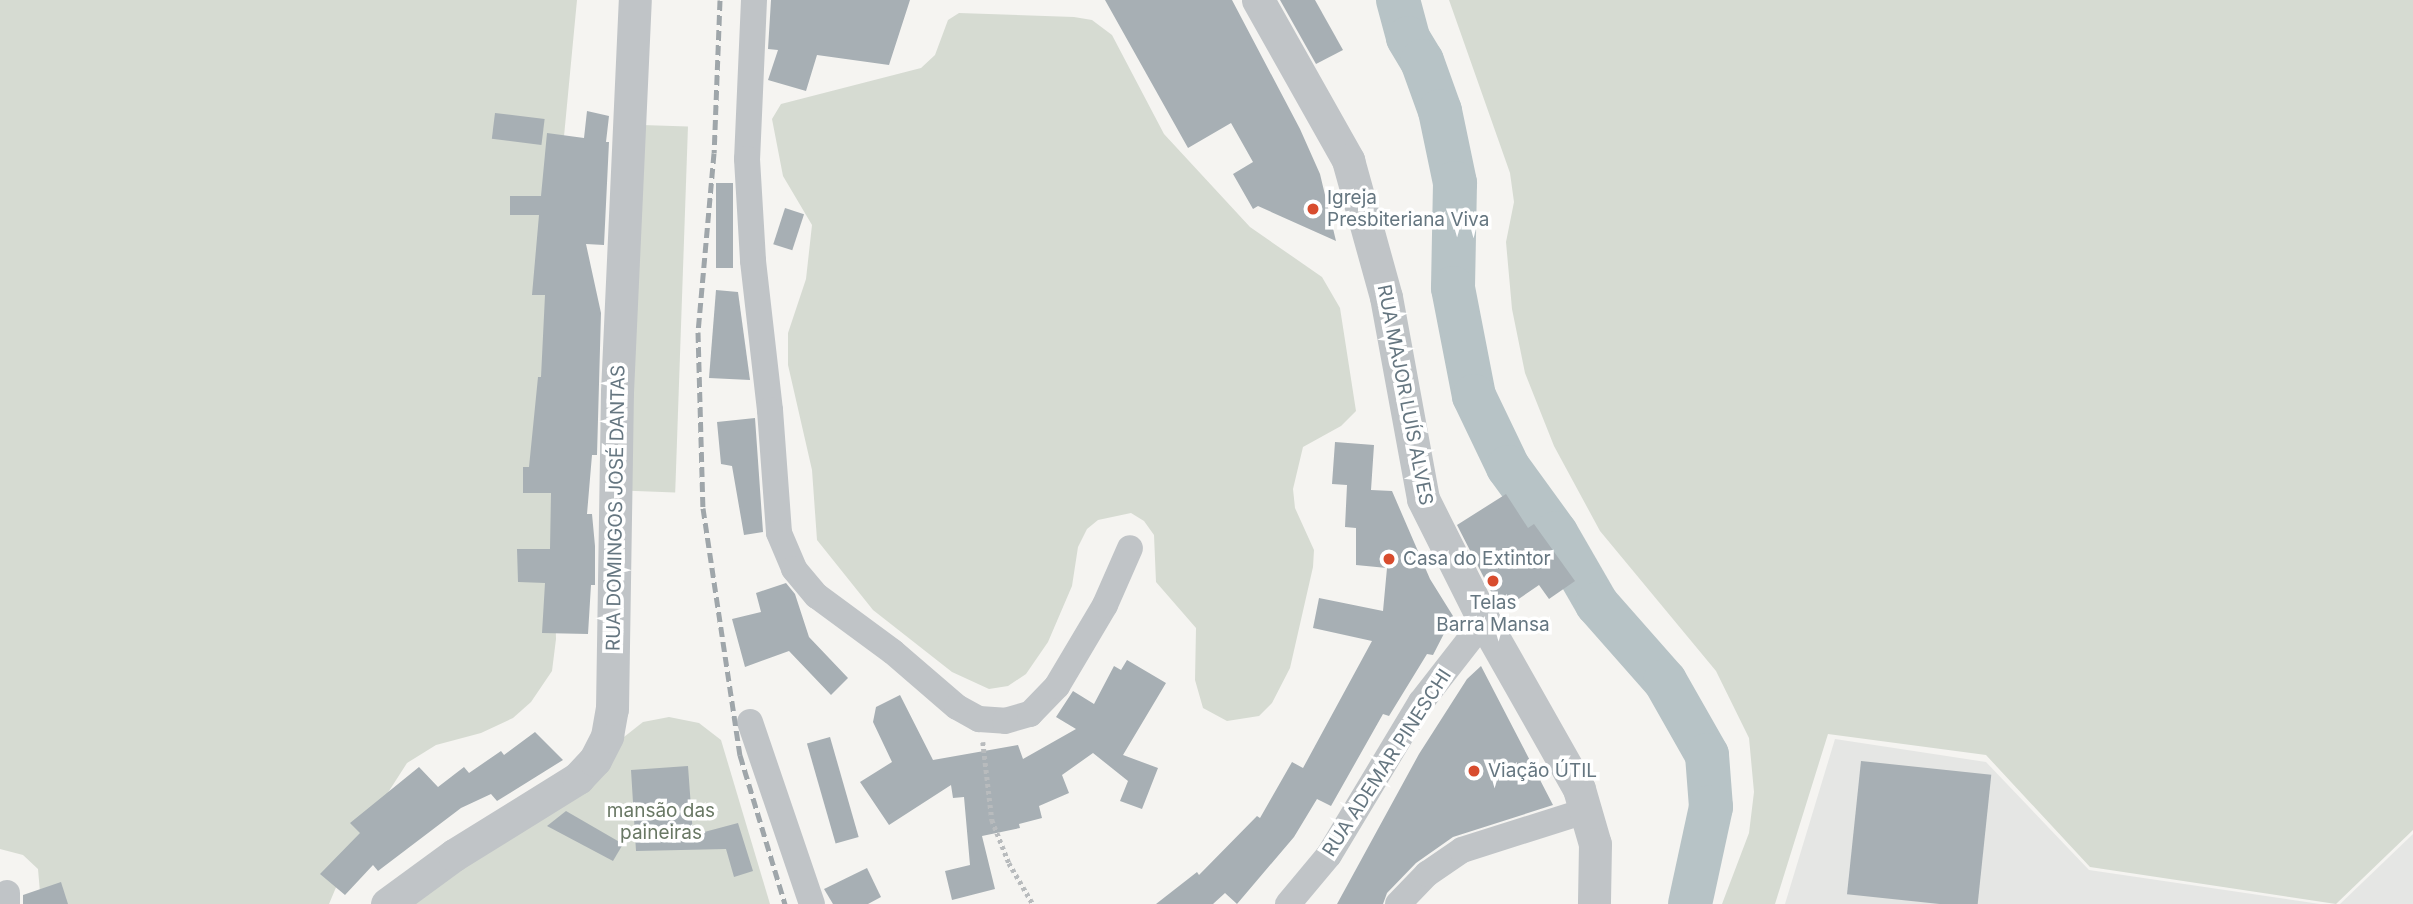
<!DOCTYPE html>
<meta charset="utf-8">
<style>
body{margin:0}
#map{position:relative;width:2413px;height:904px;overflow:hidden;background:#f5f4f1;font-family:Inter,sans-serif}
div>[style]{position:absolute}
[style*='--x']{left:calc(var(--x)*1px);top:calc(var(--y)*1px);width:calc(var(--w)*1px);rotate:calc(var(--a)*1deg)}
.built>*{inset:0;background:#e5e6e4}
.green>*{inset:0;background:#d6dbd2;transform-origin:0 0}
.river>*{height:44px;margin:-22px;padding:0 22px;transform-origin:22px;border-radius:22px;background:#b7c3c6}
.building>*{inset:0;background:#a7afb4;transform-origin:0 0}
.path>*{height:4.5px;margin-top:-2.25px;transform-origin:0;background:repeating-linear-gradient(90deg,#b8bbbd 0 3.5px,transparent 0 7px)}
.minor>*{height:26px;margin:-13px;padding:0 13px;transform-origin:13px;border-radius:13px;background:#c0c4c7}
.tertiary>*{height:33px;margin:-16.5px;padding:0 16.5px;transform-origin:16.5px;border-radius:16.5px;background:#c0c4c7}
.rail>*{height:5px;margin-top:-2.5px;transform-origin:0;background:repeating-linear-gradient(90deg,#9fa6aa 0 10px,transparent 0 15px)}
.dots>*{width:19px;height:19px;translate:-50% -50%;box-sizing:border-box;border:4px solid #fff;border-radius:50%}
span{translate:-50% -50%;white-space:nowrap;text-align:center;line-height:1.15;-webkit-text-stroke:7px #fff;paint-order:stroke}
.poi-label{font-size:19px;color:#657680}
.left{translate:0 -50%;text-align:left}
.street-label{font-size:19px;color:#657680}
.park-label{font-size:19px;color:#697864}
</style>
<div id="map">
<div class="built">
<i style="clip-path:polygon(1835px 739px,1986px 762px,2089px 870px,2320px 904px,1785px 904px)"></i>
<i style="clip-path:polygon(2413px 834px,2413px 904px,2340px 904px)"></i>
</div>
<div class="green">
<i style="clip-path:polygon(0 0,577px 0,547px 315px,556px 639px,552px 671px,531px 702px,513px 718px,481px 733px,436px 745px,407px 763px,353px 847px,329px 904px,41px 904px,38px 869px,23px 855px,0 849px)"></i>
<i style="clip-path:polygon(1449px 0,2413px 0,2413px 830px,2336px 904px,2090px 867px,1986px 755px,1828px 734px,1775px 904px,1722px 904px,1749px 833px,1754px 792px,1749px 738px,1716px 671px,1600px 531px,1554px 446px,1525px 373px,1512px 309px,1506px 242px,1514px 202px,1510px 173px)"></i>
<i style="clip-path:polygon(959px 13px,1074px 17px,1092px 20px,1112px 35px,1164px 134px,1250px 227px,1322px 277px,1340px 308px,1356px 411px,1341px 426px,1303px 447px,1293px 489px,1295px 508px,1314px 550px,1313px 567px,1290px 668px,1272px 703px,1259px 716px,1227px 721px,1203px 708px,1195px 680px,1196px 628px,1156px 582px,1154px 535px,1144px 521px,1131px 513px,1098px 520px,1087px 529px,1078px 547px,1072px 586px,1048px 642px,1026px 674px,1008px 686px,989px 689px,952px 672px,873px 610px,817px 540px,812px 470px,788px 365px,788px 333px,806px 279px,812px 225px,783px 176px,772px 119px,781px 104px,921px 68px,935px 55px,948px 20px)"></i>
<i style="left:642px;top:125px;width:46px;height:366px;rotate:2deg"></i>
<i style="clip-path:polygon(669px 717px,699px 723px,721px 740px,770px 904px,412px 904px,643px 722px)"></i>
</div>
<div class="river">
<i style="--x:1398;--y:0;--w:39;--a:75"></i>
<i style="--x:1408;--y:38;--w:27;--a:59"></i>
<i style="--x:1422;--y:61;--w:53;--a:70.2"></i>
<i style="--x:1440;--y:111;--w:74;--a:78.2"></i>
<i style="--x:1455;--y:183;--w:105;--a:91.1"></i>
<i style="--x:1453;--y:288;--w:110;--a:79"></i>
<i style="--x:1474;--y:396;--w:79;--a:64.4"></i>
<i style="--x:1508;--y:467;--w:82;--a:54"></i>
<i style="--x:1556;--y:533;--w:82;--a:60"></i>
<i style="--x:1597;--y:604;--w:103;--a:48.6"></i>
<i style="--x:1665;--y:681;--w:85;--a:60.4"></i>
<i style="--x:1707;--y:755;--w:52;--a:85.6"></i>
<i style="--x:1711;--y:807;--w:99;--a:102.2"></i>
</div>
<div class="building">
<i style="clip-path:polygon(771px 0,910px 0,889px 65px,817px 55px,806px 91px,768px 80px,778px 50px,768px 49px)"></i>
<i style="clip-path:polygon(1105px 0,1232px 0,1300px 129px,1320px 174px,1336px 241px,1258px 206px,1253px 209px,1233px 174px,1253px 162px,1231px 123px,1188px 148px)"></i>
<i style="clip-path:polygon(1280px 0,1315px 0,1343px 50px,1316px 64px)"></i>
<i style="clip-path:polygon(587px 111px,609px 116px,606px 142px,609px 142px,604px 245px,586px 244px,601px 313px,597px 455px,592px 455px,587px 514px,592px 514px,595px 546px,595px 585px,591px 585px,588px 634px,542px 633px,545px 583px,518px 582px,517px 549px,550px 549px,551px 493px,523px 493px,523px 467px,529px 467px,538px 377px,541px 377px,545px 295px,532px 295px,539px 215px,510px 215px,510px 196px,541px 196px,547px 133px,584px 138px)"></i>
<i style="left:495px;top:113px;width:50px;height:26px;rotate:7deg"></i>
<i style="left:716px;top:183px;width:17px;height:85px"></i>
<i style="left:785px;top:208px;width:20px;height:38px;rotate:18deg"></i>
<i style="clip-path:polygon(716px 290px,738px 292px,750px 380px,709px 378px)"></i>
<i style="clip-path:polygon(755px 418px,763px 532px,744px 535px,732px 466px,721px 464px,717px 422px)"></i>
<i style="clip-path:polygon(1335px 442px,1374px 445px,1371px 490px,1392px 491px,1430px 579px,1453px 616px,1433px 655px,1427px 654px,1389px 716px,1383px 714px,1331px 806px,1317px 799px,1294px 837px,1237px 904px,1225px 893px,1213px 904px,1156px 904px,1197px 872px,1199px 875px,1257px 816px,1260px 818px,1292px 762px,1303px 768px,1372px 641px,1313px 628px,1319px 598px,1383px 611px,1387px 568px,1356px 565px,1356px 528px,1345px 527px,1347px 485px,1332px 484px)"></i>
<i style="clip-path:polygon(1506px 494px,1528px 528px,1534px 524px,1575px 581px,1549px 599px,1539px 585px,1501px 611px,1457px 525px)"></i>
<i style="clip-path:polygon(786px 583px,795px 594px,809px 637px,848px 678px,831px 695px,789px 651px,745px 667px,732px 619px,761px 612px,756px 593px)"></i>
<i style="clip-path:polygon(1127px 660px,1166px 683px,1123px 755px,1158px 768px,1142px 809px,1120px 801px,1128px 781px,1093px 753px,1062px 775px,1069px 793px,1039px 806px,1042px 818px,1019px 824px,1020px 828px,982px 836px,995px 889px,952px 900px,945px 871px,970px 865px,964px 797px,953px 798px,951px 785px,889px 825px,860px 782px,892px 762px,873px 722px,876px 707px,900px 695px,933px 760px,1018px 745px,1023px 759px,1076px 729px,1056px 717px,1073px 691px,1094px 704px,1114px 666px,1121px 670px)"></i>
<i style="clip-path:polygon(1481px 666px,1553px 805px,1453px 837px,1416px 863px,1387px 893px,1383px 904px,1337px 904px,1419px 754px,1467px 679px)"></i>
<i style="clip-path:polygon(535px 732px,563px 760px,497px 801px,491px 794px,461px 808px,378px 871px,373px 865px,345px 895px,320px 874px,360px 833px,350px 823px,419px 767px,438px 787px,464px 767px,469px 773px,501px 751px,504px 755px)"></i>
<i style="left:830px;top:737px;width:104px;height:24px;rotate:74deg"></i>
<i style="left:1861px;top:761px;width:131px;height:134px;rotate:6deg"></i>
<i style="clip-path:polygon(688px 766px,693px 835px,738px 823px,753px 871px,734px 877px,726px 849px,636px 851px,631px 770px)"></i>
<i style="clip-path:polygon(566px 811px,623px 844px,613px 861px,547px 826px)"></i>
<i style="clip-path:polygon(867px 868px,881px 897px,868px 904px,833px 904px,824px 889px)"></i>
<i style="clip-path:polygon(61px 882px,68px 904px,23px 904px,23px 895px)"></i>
</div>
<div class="path">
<i style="--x:983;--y:742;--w:79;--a:83.4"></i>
<i style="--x:992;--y:820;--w:46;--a:68.4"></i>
<i style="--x:1009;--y:863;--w:48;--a:59.7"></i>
</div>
<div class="minor">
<i style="--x:754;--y:0;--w:159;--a:92.5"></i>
<i style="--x:747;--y:159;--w:102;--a:86.6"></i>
<i style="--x:753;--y:261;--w:150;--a:83.5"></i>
<i style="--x:770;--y:410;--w:123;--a:85.8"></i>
<i style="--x:779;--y:533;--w:39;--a:67"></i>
<i style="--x:794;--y:569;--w:35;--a:50"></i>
<i style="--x:817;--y:596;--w:94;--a:36.4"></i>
<i style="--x:893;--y:652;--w:84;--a:40.7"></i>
<i style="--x:957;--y:707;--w:25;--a:29"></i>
<i style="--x:979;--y:719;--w:26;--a:4"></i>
<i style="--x:1005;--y:721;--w:26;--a:-16"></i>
<i style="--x:1030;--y:714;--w:39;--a:-46"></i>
<i style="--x:1057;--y:686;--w:94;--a:-59.3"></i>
<i style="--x:1105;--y:605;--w:62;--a:-66.3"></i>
<i style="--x:750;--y:722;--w:192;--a:71.2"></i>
<i style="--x:7;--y:893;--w:11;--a:90"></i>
<i style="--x:1288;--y:904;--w:64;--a:-50.1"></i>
<i style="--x:1329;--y:855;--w:179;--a:-59"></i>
<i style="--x:1421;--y:702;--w:103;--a:-52.1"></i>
<i style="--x:1398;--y:904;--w:42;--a:-46"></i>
<i style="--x:1427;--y:874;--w:42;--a:-34.4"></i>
<i style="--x:1462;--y:850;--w:132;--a:-17.6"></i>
</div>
<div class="tertiary">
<i style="--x:1258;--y:0;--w:184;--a:60.6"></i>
<i style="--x:1348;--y:160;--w:142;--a:74.5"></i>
<i style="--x:1386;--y:297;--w:205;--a:79.6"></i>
<i style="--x:1423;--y:499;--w:136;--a:63.4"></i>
<i style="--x:1484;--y:621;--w:193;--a:60.5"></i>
<i style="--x:1579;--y:789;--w:57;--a:73.8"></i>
<i style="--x:1595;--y:844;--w:60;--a:91"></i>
<i style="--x:387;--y:904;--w:83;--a:-36.2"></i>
<i style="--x:454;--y:855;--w:146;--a:-31.8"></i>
<i style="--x:578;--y:778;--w:25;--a:-47"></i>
<i style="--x:595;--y:760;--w:27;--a:-63"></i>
<i style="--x:607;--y:736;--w:27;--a:-80"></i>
<i style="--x:612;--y:709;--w:317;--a:-89.1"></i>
<i style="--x:617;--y:392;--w:392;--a:-87.4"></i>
</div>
<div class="rail">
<i style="--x:720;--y:0;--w:153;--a:92.2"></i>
<i style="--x:714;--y:153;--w:180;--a:95.1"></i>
<i style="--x:698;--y:332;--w:176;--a:88.4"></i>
<i style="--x:703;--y:508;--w:250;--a:81.5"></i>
<i style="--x:740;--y:755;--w:156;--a:73.2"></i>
</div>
<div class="dots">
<i style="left:1313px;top:209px;background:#d84c2e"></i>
<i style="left:1389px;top:559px;background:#d84c2e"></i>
<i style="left:1493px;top:581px;background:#d84c2e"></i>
<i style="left:1474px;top:771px;background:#d84c2e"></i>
</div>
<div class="poi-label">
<span class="left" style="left:1327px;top:209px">Igreja<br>Presbiteriana Viva</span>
<span class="left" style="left:1403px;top:559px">Casa do Extintor</span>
<span style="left:1493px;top:614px">Telas<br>Barra Mansa</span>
<span class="left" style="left:1488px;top:771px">Viação ÚTIL</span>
</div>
<div class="street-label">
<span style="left:1405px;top:395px;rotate:79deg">RUA MAJOR LUÍS ALVES</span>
<span style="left:616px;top:508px;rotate:-89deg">RUA DOMINGOS JOSÉ DANTAS</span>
<span style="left:1387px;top:763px;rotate:-57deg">RUA ADEMAR PINESCHI</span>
</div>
<div class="park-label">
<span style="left:661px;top:822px">mansão das<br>paineiras</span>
</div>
</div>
